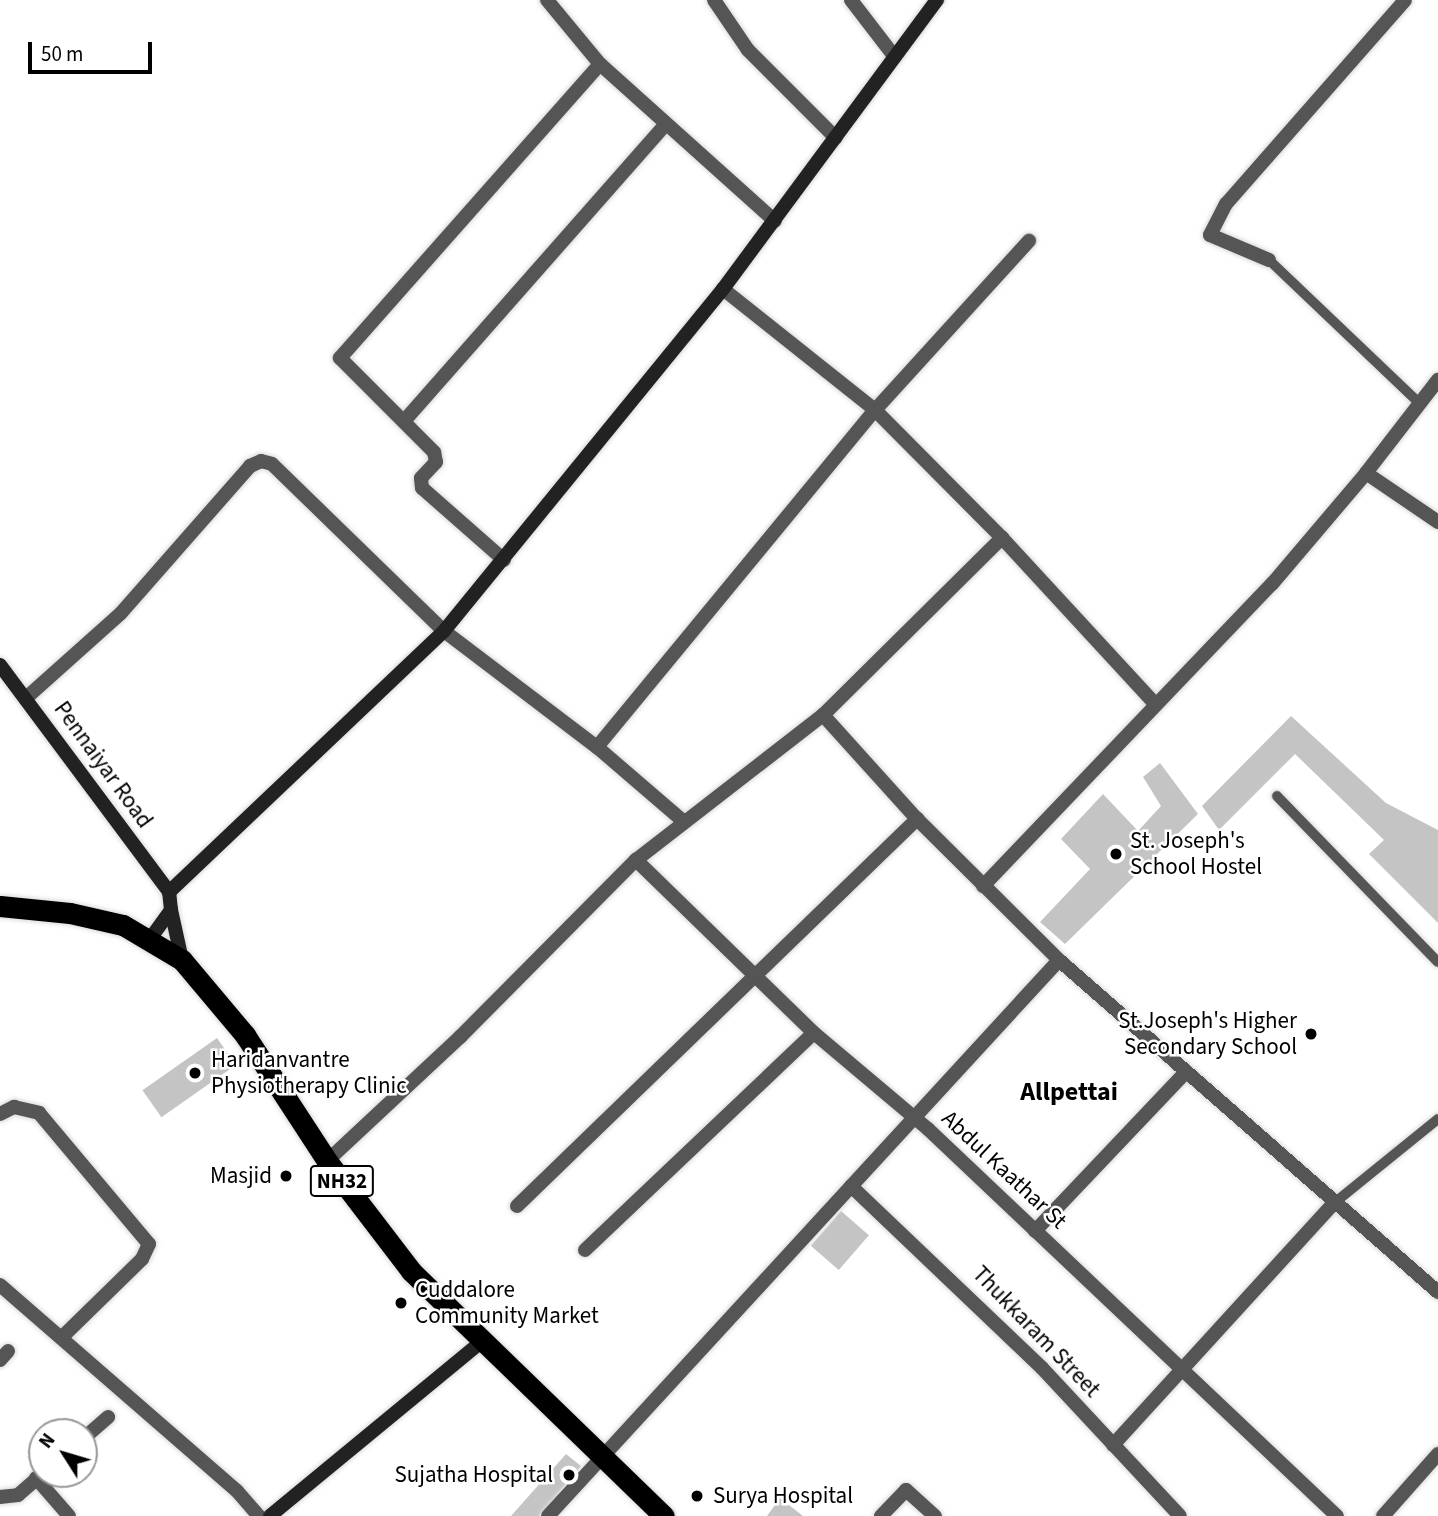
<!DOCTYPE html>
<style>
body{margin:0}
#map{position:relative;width:1438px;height:1516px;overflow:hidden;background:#fff;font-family:"Source Sans 3",sans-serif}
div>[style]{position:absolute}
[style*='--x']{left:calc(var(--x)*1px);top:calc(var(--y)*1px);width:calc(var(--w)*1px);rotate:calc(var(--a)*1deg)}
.building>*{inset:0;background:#c4c4c4;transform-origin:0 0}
.roads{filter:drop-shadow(0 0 2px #dbdbdb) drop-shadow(0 0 2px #dbdbdb)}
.lane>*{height:10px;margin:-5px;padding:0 5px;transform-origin:5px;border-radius:5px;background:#555}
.street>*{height:14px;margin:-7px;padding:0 7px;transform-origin:7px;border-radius:7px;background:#555}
.secondary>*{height:14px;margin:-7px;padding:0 7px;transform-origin:7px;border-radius:7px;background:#222}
.highway>*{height:21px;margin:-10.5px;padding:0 10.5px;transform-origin:10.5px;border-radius:10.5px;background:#000}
.dots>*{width:19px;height:19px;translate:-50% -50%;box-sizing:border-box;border:4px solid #fff;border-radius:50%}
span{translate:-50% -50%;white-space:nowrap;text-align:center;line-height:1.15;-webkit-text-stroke:5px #fff;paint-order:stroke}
.shield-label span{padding:2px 5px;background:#fff;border:2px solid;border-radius:5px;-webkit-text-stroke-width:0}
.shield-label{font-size:21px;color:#000;font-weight:700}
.street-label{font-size:23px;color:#000}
.poi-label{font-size:23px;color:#000}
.left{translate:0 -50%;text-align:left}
.right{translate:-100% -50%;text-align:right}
.quarter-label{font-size:26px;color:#000;font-weight:700}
.north{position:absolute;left:28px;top:1418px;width:70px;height:70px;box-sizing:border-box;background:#fff;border:2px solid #999;border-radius:50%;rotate:307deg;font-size:19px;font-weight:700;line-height:28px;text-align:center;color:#000}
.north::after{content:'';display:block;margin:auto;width:24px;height:32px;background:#000;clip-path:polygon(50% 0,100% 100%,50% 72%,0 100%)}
.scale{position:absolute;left:28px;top:42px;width:124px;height:32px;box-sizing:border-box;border:4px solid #000;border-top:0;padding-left:9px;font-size:21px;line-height:24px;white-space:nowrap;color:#000;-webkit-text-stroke:5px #fff;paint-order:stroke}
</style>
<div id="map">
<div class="building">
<i style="clip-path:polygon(1291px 716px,1386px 803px,1438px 830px,1438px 923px,1369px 854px,1384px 840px,1295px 754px,1219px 830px,1202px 806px)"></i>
<i style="clip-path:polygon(1160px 763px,1198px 814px,1065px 944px,1040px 922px,1090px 869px,1061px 839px,1103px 794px,1138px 831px,1161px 806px,1143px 777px)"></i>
<i style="left:217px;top:1038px;width:33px;height:91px;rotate:55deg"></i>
<i style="left:841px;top:1211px;width:37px;height:46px;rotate:41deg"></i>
<i style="clip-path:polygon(566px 1454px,581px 1466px,539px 1516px,511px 1516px)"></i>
<i style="clip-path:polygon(780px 1498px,803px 1516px,767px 1516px)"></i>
</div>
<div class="roads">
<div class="lane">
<i style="--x:1269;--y:260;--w:207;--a:43.6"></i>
<i style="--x:1277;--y:796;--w:231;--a:45.9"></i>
<i style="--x:1333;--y:1204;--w:135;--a:-39"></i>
</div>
<div class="street">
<i style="--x:547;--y:0;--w:83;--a:50.4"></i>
<i style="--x:600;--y:64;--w:235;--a:41.9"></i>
<i style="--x:714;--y:0;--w:60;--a:55.8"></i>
<i style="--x:748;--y:50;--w:124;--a:45"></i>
<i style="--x:851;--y:0;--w:71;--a:52.5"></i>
<i style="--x:1269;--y:260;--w:64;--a:-157"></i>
<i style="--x:1210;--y:235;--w:35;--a:-63"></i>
<i style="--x:1226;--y:204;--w:271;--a:-48.7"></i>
<i style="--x:723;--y:289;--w:194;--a:38.5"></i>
<i style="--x:875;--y:410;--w:180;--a:45.2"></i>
<i style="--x:1002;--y:538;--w:226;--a:47.3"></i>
<i style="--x:405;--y:420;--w:393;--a:-48.6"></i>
<i style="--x:1366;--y:473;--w:118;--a:-52.3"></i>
<i style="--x:504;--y:560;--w:109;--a:-138.7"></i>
<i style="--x:422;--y:488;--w:10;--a:-96"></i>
<i style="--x:421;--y:478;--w:22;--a:-47"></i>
<i style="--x:436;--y:462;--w:10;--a:-101"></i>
<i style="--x:434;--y:452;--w:133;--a:-135"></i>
<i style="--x:340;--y:358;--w:392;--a:-48.5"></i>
<i style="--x:26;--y:698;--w:127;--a:-41.8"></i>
<i style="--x:121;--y:613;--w:196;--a:-48.7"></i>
<i style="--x:250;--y:466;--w:12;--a:-24"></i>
<i style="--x:261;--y:461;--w:11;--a:15"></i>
<i style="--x:272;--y:464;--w:240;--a:44.2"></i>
<i style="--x:444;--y:631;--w:192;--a:37.2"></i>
<i style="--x:597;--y:747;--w:113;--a:40.7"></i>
<i style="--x:823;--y:715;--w:140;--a:47.9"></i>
<i style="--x:917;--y:819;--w:200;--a:44.8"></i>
<i style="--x:597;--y:747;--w:437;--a:-50.5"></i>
<i style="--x:875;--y:410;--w:229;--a:-47.7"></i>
<i style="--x:636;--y:860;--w:248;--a:44.2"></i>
<i style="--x:814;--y:1033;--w:149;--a:40.1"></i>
<i style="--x:928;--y:1129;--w:563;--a:43.42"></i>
<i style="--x:983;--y:886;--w:418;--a:-46.3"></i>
<i style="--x:1272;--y:584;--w:145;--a:-49.7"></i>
<i style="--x:1366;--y:473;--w:87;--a:34.2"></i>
<i style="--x:0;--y:1114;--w:16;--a:-27"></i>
<i style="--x:14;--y:1107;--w:26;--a:13"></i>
<i style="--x:39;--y:1113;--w:171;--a:50"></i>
<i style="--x:149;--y:1244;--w:17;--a:115"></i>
<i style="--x:142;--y:1259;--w:113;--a:135.7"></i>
<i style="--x:327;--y:1161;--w:182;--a:-43"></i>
<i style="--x:460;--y:1037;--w:250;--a:-45.2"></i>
<i style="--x:636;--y:860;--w:237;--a:-37.8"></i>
<i style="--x:823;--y:715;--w:252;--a:-44.7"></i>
<i style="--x:851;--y:1186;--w:264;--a:43.6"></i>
<i style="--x:1042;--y:1368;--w:202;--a:47"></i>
<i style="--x:517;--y:1206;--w:557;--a:-44.05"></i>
<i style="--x:1035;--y:1231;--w:218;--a:-46.5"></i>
<i style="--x:585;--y:1250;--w:315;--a:-43.5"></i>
<i style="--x:0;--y:1285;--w:314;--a:41"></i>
<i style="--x:237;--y:1491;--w:33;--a:49"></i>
<i style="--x:0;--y:1360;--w:12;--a:-48"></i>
<i style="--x:84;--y:1438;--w:32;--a:-41"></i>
<i style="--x:1113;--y:1445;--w:326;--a:-47.6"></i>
<i style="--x:36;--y:1478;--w:50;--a:49"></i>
<i style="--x:0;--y:1497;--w:18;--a:-6"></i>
<i style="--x:18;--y:1495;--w:32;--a:-41"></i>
<i style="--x:548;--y:1516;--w:755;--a:-47.41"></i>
<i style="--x:1059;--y:960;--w:504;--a:41.22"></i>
<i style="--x:881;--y:1516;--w:36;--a:-46"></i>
<i style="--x:906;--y:1490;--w:39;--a:42"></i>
<i style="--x:1383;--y:1516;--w:83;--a:-48.4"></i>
</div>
<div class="secondary">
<i style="--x:0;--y:665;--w:283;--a:53.3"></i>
<i style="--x:169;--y:892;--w:379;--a:-43.5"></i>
<i style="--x:444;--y:631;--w:441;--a:-50.8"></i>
<i style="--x:723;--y:289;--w:360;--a:-53.5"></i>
<i style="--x:171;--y:910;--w:51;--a:77.6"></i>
<i style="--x:150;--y:939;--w:36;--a:-54"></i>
<i style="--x:171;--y:910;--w:18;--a:-96"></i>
<i style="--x:270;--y:1516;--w:275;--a:-39.5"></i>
</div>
<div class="highway">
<i style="--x:0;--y:906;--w:70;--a:5.7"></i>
<i style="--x:70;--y:913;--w:54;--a:12.8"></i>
<i style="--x:123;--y:925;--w:69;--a:30.7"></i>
<i style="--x:182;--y:960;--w:98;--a:50"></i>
<i style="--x:245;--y:1035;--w:150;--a:56.9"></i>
<i style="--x:327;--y:1161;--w:138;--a:52.6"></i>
<i style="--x:411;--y:1271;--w:352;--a:44.1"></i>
</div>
</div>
<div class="dots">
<i style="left:1116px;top:854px;background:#000"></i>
<i style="left:1311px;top:1034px;background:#000"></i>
<i style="left:195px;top:1073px;background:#000"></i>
<i style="left:286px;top:1176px;background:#000"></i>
<i style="left:401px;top:1303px;background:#000"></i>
<i style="left:569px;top:1475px;background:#000"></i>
<i style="left:697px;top:1496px;background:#000"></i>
</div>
<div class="shield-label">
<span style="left:342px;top:1181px">NH32</span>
</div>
<div class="street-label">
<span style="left:103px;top:765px;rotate:54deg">Pennaiyar Road</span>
<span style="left:1004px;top:1170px;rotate:43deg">Abdul Kaathar St</span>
<span style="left:1036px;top:1332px;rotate:46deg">Thukkaram Street</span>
</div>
<div class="poi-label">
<span class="left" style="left:1130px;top:854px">St. Joseph's<br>School Hostel</span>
<span class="right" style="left:1297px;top:1034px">St.Joseph's Higher<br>Secondary School</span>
<span class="left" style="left:211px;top:1073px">Haridanvantre<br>Physiotherapy Clinic</span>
<span class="right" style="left:272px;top:1176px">Masjid</span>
<span class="left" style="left:415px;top:1303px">Cuddalore<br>Community Market</span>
<span class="right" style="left:553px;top:1475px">Sujatha Hospital</span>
<span class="left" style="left:713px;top:1496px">Surya Hospital</span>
</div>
<div class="quarter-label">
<span style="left:1069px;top:1092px">Allpettai</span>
</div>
<div class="north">N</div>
<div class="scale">50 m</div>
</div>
